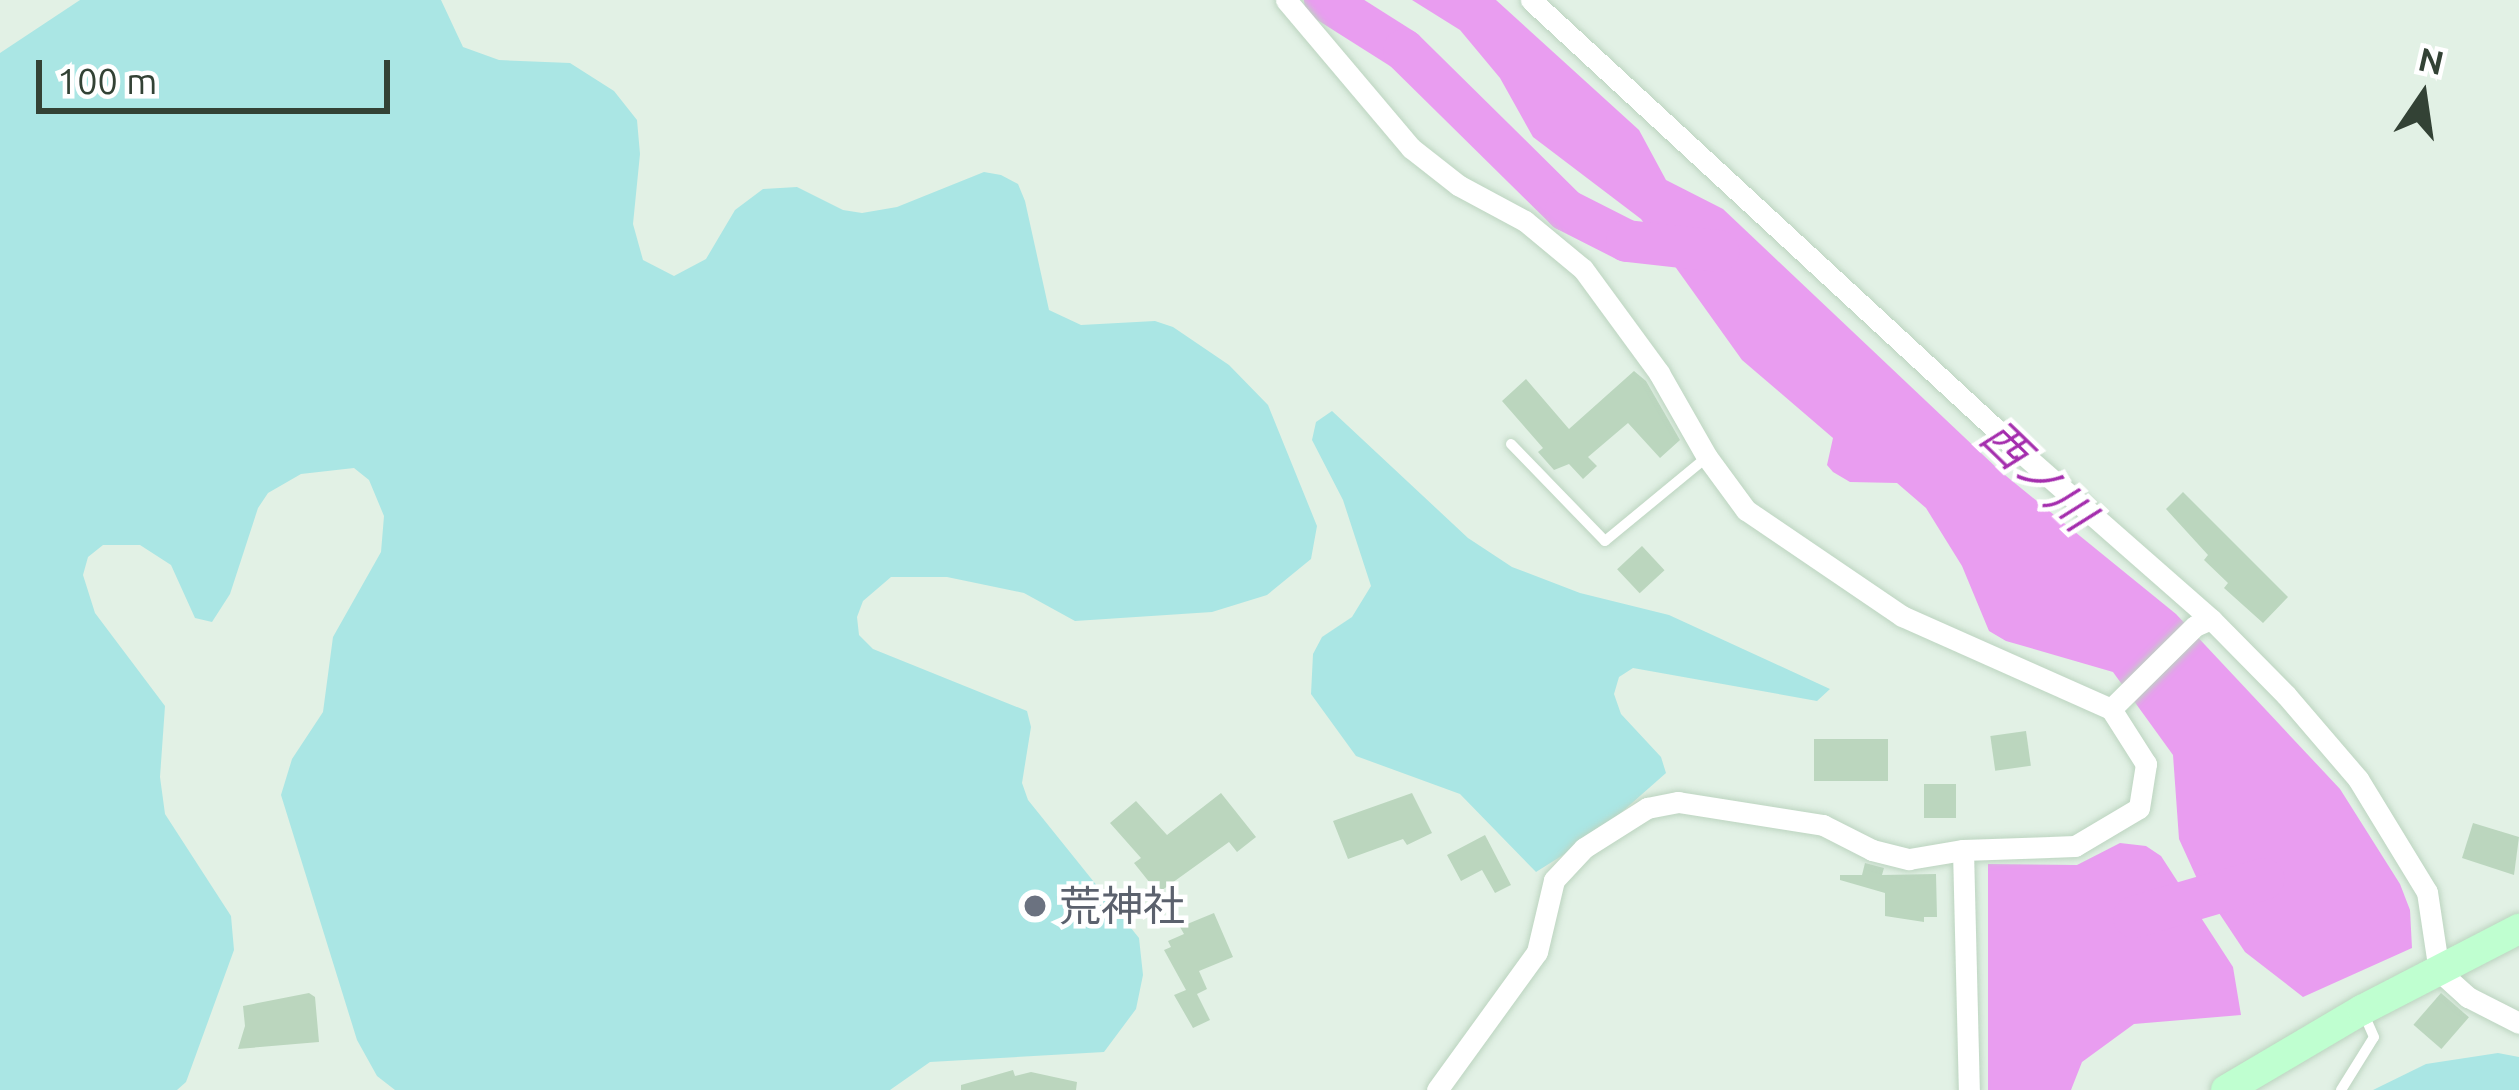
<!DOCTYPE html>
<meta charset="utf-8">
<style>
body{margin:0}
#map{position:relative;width:2519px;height:1090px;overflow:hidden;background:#e2f1e5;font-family:Ubuntu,"Noto Sans JP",sans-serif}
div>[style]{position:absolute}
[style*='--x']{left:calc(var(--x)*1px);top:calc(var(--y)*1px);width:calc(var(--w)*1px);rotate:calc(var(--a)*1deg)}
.green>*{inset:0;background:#aae6e4}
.water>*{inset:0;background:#e99df0}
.river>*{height:42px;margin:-21px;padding:0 21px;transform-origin:21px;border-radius:21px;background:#e99df0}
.building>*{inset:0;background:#bbd6be;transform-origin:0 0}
.roads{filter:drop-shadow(0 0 3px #bcd4c0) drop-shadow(0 0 3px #bcd4c0)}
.service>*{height:10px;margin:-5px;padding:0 5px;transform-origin:5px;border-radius:5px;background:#fff}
.minor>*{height:21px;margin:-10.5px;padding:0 10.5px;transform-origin:10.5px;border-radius:10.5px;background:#fff}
.secondary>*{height:30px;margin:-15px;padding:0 15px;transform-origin:15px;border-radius:15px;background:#bfffd0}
.dots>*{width:33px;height:33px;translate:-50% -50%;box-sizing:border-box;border:6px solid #fff;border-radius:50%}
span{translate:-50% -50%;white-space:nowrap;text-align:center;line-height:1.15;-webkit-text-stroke:9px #fff;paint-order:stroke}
.worship-label{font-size:42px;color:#5b616d}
.left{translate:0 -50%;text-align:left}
.water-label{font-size:45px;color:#a42dad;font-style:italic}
.north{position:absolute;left:2363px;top:36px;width:120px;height:120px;-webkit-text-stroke:9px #fff;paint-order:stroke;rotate:13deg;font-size:33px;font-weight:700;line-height:48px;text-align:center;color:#334235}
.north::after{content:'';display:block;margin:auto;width:42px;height:54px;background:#334235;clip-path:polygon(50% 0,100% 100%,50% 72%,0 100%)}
.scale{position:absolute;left:36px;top:60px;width:354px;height:54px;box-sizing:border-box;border:6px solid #334235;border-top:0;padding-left:15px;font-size:36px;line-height:42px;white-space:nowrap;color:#334235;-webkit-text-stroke:9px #fff;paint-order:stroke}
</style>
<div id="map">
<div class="green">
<i style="clip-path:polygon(80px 0,441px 0,463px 47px,499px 60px,570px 63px,614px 91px,637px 120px,640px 154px,633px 224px,643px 260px,674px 276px,706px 259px,735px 210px,763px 189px,797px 187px,843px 210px,862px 213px,897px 207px,984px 172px,1001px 175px,1018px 184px,1025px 201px,1049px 310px,1081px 325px,1155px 321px,1173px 327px,1229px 365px,1268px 405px,1317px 526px,1311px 559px,1267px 595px,1212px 612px,1075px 621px,1024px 593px,947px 577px,891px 577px,863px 601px,857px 617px,859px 635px,873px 649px,1027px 711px,1031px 727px,1022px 783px,1028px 800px,1139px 938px,1143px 975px,1136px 1009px,1104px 1052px,930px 1062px,890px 1090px,395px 1090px,377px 1076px,357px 1040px,281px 795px,292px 759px,323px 712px,333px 637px,381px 552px,384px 516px,369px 480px,354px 468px,301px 474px,268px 493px,258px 508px,230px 594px,212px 622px,195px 618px,171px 565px,140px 545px,103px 545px,88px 557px,83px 575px,95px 613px,165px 706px,160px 777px,165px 814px,231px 916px,234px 950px,186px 1082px,177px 1090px,0 1090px,0 53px)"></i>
<i style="clip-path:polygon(1332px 411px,1468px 538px,1512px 567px,1580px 593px,1669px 615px,1830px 689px,1817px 701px,1633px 668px,1619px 677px,1614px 694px,1621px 714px,1661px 757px,1666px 773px,1598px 833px,1536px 872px,1460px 794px,1356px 756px,1311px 694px,1313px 654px,1322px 637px,1352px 617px,1371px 586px,1343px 500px,1312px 440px,1316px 422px)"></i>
<i style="clip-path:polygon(2498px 1053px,2519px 1057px,2519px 1090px,2373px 1090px,2426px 1064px)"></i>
</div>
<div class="water">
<i style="clip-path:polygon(1412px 0,1496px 0,1639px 130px,1666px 180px,1723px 209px,2000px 471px,2176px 614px,2340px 789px,2400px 884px,2410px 910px,2412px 948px,2303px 997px,2245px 952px,2199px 883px,2179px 839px,2173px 755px,2113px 672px,2006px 641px,1989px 631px,1962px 566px,1926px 508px,1897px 483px,1850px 482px,1833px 472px,1827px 465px,1833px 438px,1742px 360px,1641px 219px,1533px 137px,1500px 78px,1460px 30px)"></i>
<i style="clip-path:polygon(2120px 843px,2146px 846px,2161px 856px,2233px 967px,2241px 1015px,2134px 1024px,2082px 1062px,2071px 1090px,1988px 1090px,1988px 864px,2077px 865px)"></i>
</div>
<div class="river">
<i style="--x:1325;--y:0;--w:93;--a:32.3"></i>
<i style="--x:1404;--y:50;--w:228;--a:44.6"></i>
<i style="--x:1566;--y:210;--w:68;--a:26.9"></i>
<i style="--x:1627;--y:241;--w:92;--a:6.3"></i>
<i style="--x:2134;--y:917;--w:135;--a:-16.3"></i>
</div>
<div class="building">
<i style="clip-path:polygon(1634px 371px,1646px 381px,1680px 440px,1660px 458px,1628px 423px,1588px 457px,1597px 466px,1583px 479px,1569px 464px,1554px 470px,1538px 452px,1543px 448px,1502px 401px,1526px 379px,1569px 429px)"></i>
<i style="clip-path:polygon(2183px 492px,2288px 597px,2263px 623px,2224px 588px,2228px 583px,2204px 560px,2208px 555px,2166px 509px)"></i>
<i style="left:1642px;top:546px;width:33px;height:34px;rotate:47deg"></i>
<i style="left:2026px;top:731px;width:35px;height:36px;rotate:82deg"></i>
<i style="left:1814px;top:739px;width:74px;height:42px"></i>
<i style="left:1924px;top:784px;width:32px;height:34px"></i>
<i style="clip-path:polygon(1221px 793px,1256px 837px,1237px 852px,1229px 842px,1158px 893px,1134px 863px,1141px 858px,1110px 823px,1136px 801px,1167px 835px)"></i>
<i style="clip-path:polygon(1412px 793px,1432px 833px,1407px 845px,1403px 839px,1348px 859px,1333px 821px)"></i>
<i style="clip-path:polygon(2473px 823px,2519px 837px,2514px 875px,2462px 858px)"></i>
<i style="clip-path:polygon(1485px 835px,1511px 885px,1495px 893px,1482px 870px,1461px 881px,1447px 855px)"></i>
<i style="clip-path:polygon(1865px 863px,1884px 868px,1882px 875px,1936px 874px,1937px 917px,1924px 917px,1924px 922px,1885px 916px,1885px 893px,1840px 880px,1840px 875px,1862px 875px)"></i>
<i style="clip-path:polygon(1214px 913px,1233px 957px,1199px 971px,1207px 989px,1197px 994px,1210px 1020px,1193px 1028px,1174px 995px,1186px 990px,1164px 950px,1171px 947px,1168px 941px,1184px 934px,1180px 927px)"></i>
<i style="clip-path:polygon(309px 993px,315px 997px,319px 1042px,238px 1049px,245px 1026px,243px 1006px)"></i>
<i style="left:2441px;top:993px;width:37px;height:42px;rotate:41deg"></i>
<i style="clip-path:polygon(1013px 1070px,1015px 1076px,1031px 1072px,1077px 1082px,1076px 1090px,961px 1090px,961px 1085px)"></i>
</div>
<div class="roads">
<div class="service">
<i style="--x:1511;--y:444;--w:135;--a:45.9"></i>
<i style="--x:1605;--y:541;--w:132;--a:-39.5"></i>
<i style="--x:2341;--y:1090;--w:62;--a:-58.1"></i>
<i style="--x:2374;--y:1037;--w:24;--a:-114"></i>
</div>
<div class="minor">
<i style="--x:1286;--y:0;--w:194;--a:49.8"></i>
<i style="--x:1411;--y:148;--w:60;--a:38.2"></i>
<i style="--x:1458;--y:185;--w:76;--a:28.2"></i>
<i style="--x:1525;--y:221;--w:75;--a:39.6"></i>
<i style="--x:1583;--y:269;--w:129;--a:53.8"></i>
<i style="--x:1659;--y:373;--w:97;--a:60.3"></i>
<i style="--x:1707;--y:457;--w:66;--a:53.7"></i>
<i style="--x:1746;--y:510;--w:189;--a:34.2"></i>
<i style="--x:1902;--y:616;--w:229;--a:24"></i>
<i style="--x:1531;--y:0;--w:659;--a:42.72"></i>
<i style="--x:2015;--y:447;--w:261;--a:41.3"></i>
<i style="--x:1963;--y:850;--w:240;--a:88.6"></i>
<i style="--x:1437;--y:1090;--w:170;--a:-54.1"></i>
<i style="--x:1537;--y:952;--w:74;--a:-76.7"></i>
<i style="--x:1554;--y:880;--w:44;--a:-46.8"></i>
<i style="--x:1584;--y:848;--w:75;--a:-32.4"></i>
<i style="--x:1647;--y:808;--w:32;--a:-11"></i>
<i style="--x:1678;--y:802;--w:147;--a:9"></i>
<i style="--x:1823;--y:825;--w:55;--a:27"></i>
<i style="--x:1872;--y:850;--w:38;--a:14"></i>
<i style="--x:1909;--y:859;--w:55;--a:-9.5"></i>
<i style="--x:1963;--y:850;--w:112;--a:-2"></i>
<i style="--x:2075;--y:846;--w:74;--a:-30.7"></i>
<i style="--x:2139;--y:808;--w:45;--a:-81"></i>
<i style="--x:2146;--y:764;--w:65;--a:-122.5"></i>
<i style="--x:2111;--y:709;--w:118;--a:-44.7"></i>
<i style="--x:2195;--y:626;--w:17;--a:-24"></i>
<i style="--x:2211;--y:619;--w:107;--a:45.4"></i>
<i style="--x:2286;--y:695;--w:111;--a:49.4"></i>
<i style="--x:2358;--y:779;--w:132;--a:58.6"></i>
<i style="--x:2427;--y:892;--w:80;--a:81.4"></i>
<i style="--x:2439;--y:971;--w:39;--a:42"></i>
<i style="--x:2468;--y:997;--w:57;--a:27"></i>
</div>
<div class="secondary">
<i style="--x:2226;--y:1090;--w:158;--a:-30.5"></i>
<i style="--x:2362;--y:1010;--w:177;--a:-27.3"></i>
</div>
</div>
<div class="dots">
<i style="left:1035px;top:906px;background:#6b7280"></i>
</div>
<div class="worship-label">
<span class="left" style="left:1059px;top:906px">荒神社</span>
</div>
<div class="water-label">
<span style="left:2038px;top:475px;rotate:44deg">西ノ川</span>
</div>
<div class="north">N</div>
<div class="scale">100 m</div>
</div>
